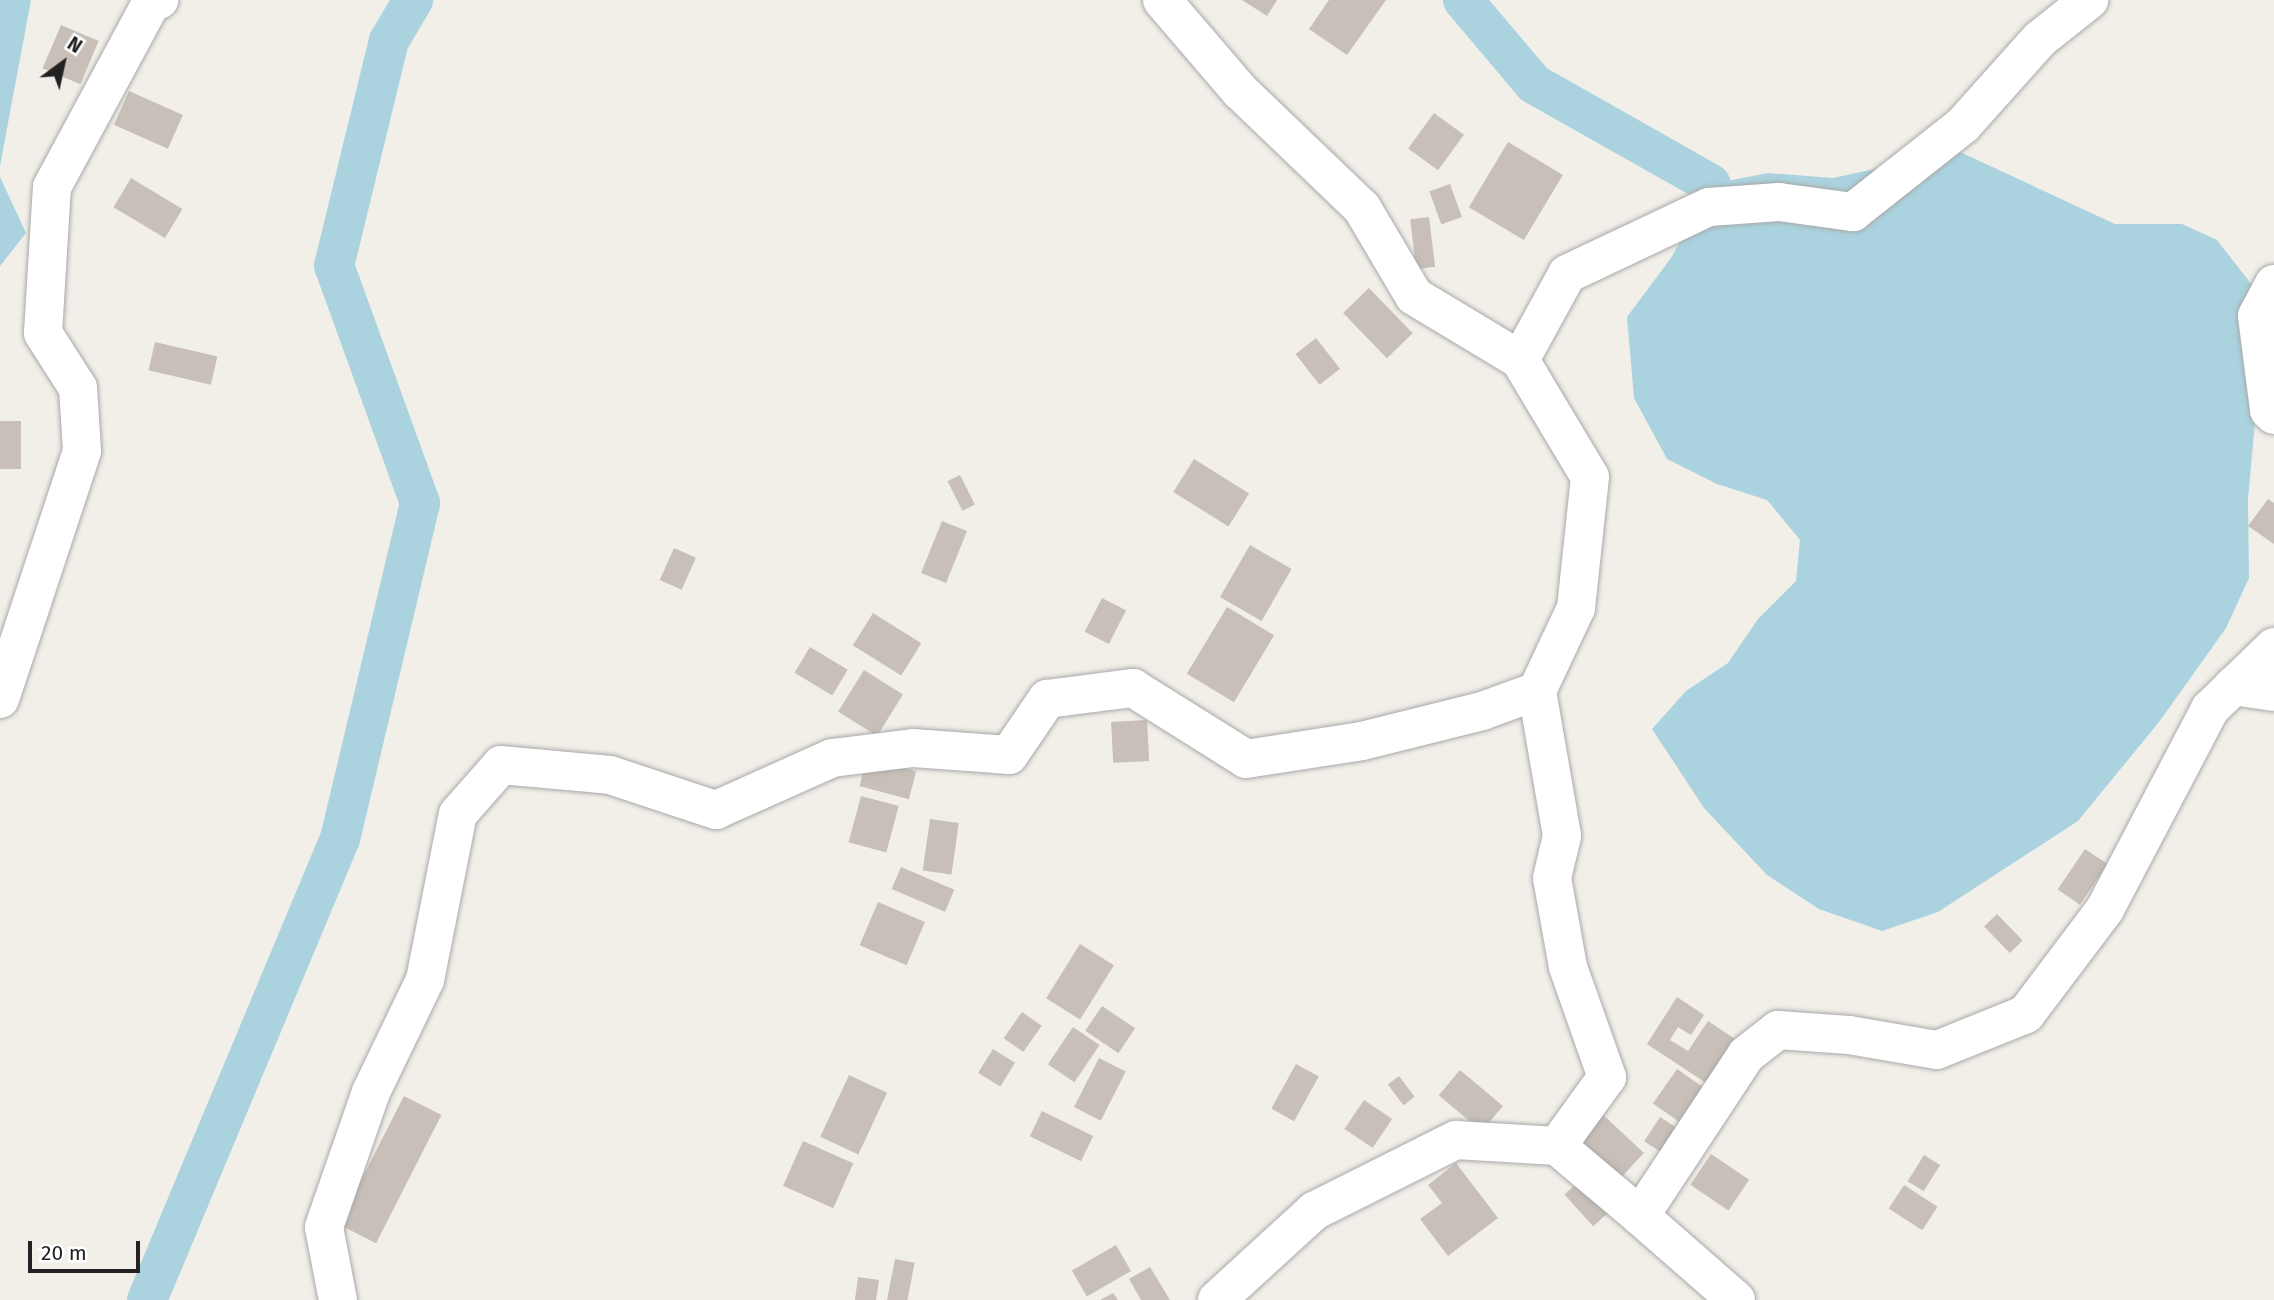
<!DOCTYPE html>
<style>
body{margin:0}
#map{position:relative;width:2274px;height:1300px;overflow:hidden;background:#f2efe9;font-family:"Fira Sans",sans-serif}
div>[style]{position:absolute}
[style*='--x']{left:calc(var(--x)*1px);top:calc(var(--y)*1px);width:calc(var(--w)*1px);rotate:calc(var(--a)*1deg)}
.water>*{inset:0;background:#aad3df}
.canal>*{height:40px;margin:-20px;padding:0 20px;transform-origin:20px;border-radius:20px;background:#aad3df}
.building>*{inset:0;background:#c7bfb8;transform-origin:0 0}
.roads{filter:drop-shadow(0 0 2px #a9a9a9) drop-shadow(0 0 2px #a9a9a9)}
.minor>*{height:38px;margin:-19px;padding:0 19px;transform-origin:19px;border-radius:19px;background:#fff}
span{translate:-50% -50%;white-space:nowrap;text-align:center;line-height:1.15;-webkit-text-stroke:6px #fff;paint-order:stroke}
.north{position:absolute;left:28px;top:28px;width:70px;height:70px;-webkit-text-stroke:5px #fff;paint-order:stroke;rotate:33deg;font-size:19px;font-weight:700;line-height:28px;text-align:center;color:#222}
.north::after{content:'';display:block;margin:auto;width:24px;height:32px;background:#222;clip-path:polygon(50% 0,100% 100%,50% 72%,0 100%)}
.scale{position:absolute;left:28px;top:1241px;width:112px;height:32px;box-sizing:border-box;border:4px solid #222;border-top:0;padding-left:9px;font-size:21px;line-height:24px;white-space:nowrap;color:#222;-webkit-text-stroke:5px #fff;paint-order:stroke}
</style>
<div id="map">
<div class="water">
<i style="clip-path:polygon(0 0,31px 0,0 166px)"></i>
<i style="clip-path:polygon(1958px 151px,2115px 224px,2182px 224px,2217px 240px,2252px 285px,2259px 379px,2248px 499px,2249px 578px,2226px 628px,2159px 722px,2078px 821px,1938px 912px,1882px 931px,1819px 909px,1767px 875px,1704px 808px,1652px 729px,1686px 691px,1728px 663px,1758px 619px,1796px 581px,1800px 540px,1767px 500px,1717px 484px,1667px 459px,1634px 398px,1627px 317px,1671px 258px,1711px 184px,1768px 173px,1833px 178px)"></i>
<i style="clip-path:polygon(0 177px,26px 233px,0 266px)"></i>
</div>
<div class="canal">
<i style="--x:1463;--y:0;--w:110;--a:49.8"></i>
<i style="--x:1534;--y:84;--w:203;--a:29.5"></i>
<i style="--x:147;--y:1300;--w:500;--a:-67.3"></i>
<i style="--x:340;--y:839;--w:345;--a:-76.6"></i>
<i style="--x:420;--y:503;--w:252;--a:-109.9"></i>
<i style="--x:334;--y:266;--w:232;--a:-76.3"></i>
<i style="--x:389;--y:41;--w:48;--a:-59.7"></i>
</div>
<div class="building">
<i style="clip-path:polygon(1242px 0,1277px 0,1267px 16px)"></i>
<i style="clip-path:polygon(1329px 0,1386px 0,1347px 55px,1309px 29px)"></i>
<i style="left:61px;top:25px;width:41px;height:47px;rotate:23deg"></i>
<i style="left:129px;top:91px;width:59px;height:37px;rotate:24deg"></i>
<i style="left:1434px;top:113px;width:37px;height:44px;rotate:36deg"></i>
<i style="left:1508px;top:142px;width:64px;height:76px;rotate:31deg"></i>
<i style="left:131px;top:178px;width:60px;height:34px;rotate:31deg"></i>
<i style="left:1450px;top:184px;width:35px;height:22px;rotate:70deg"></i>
<i style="left:1429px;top:217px;width:50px;height:19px;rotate:83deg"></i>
<i style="left:1369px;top:288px;width:63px;height:36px;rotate:46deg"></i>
<i style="left:1316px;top:338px;width:39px;height:26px;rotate:52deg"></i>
<i style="left:155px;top:342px;width:64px;height:29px;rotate:13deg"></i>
<i style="left:0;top:421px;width:21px;height:48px"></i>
<i style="left:1194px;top:459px;width:65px;height:39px;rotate:32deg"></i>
<i style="left:960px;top:475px;width:33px;height:14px;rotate:63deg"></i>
<i style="clip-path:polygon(2268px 499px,2274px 503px,2274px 544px,2248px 526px)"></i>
<i style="left:942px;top:521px;width:27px;height:56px;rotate:22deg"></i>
<i style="left:1250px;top:545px;width:48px;height:60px;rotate:30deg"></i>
<i style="left:674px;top:548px;width:24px;height:35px;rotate:24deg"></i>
<i style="left:1102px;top:598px;width:27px;height:38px;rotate:27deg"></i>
<i style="left:1227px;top:607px;width:55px;height:78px;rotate:31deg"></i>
<i style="left:873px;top:613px;width:57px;height:38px;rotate:32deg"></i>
<i style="left:810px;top:647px;width:44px;height:30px;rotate:31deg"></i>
<i style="left:864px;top:670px;width:46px;height:49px;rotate:32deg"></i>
<i style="left:1147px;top:720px;width:41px;height:36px;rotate:87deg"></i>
<i style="left:867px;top:758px;width:51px;height:29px;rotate:15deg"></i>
<i style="left:861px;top:796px;width:39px;height:48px;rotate:15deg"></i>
<i style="left:930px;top:819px;width:29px;height:52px;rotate:8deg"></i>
<i style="left:2085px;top:849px;width:27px;height:49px;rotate:34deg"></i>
<i style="left:901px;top:867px;width:58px;height:24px;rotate:23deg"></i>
<i style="left:878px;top:902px;width:51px;height:47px;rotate:23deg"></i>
<i style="left:1997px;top:914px;width:37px;height:18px;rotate:46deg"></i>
<i style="left:1080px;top:944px;width:40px;height:64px;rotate:32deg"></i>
<i style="clip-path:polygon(1677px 997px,1704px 1015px,1691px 1035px,1678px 1027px,1670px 1040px,1688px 1051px,1708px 1021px,1735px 1039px,1706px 1083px,1647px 1044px)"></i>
<i style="left:1102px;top:1006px;width:40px;height:30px;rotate:34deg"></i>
<i style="left:1022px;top:1012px;width:24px;height:32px;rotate:35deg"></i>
<i style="left:1073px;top:1027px;width:32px;height:45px;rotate:34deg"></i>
<i style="left:993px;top:1049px;width:26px;height:28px;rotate:32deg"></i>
<i style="left:1099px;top:1058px;width:30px;height:55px;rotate:27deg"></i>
<i style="left:1296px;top:1064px;width:26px;height:51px;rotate:29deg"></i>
<i style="left:1677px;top:1069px;width:32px;height:42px;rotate:35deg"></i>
<i style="left:1460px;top:1070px;width:56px;height:33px;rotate:40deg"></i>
<i style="left:849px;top:1075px;width:42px;height:68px;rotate:25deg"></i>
<i style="left:1399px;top:1076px;width:26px;height:14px;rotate:53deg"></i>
<i style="left:404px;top:1096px;width:42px;height:144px;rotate:27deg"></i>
<i style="left:1364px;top:1100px;width:34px;height:35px;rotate:34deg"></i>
<i style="left:1042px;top:1111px;width:57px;height:28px;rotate:26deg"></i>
<i style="left:1600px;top:1112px;width:60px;height:37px;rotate:43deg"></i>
<i style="left:1660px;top:1117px;width:27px;height:29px;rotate:33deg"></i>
<i style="left:803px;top:1141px;width:55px;height:49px;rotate:24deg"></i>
<i style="left:1711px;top:1154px;width:46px;height:37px;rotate:34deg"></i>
<i style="left:1924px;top:1155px;width:19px;height:31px;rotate:32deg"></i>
<i style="clip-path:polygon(1456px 1163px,1498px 1218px,1448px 1256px,1420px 1219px,1442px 1203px,1428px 1185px)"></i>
<i style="left:1586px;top:1175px;width:43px;height:29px;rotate:48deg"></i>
<i style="left:1904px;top:1185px;width:40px;height:28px;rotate:33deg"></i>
<i style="left:1116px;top:1245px;width:30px;height:51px;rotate:60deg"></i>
<i style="left:895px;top:1259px;width:20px;height:42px;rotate:11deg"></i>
<i style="clip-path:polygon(1150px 1267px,1170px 1300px,1141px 1300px,1129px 1279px)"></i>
<i style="clip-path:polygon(858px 1277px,879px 1280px,876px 1300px,855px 1300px)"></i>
<i style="clip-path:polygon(1113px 1293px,1118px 1300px,1100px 1300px)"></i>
</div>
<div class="roads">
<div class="minor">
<i style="--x:1162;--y:0;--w:120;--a:49.4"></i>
<i style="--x:1240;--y:91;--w:169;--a:43.8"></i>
<i style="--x:1362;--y:208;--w:102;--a:59.4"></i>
<i style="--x:1414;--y:296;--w:124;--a:31.1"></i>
<i style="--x:1520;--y:360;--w:136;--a:59.1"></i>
<i style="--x:1590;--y:477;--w:132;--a:96.1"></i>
<i style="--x:1576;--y:608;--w:92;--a:115.2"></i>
<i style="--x:1537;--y:691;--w:147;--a:80.2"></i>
<i style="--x:1562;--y:836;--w:43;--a:103.4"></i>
<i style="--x:1552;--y:878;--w:90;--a:79.8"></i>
<i style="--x:1568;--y:967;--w:117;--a:70.5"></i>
<i style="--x:1607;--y:1077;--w:85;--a:125.9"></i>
<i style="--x:2274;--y:284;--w:36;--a:118"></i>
<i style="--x:2257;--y:316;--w:95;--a:82.7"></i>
<i style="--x:2269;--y:410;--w:7;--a:45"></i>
<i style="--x:1520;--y:360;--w:98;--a:-61.3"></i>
<i style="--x:1567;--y:274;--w:157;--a:-25.3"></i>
<i style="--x:1709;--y:207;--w:70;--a:-4.1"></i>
<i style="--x:1779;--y:202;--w:75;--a:7.7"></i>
<i style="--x:1853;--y:212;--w:140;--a:-38.3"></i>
<i style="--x:1963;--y:125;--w:115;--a:-48.2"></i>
<i style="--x:2040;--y:39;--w:63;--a:-38.5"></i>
<i style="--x:2233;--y:686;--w:41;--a:8.3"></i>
<i style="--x:0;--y:699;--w:261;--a:-71.7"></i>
<i style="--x:82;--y:451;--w:63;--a:-93.6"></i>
<i style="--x:78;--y:388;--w:65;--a:-122.5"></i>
<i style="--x:43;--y:333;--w:146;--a:-86.5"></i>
<i style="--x:52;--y:187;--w:209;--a:-61.7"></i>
<i style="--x:151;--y:3;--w:9;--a:-21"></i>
<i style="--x:338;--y:1300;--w:74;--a:-100.9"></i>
<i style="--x:324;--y:1227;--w:143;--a:-70.8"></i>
<i style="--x:371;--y:1092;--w:124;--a:-64.3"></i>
<i style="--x:425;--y:980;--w:169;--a:-78.8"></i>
<i style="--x:458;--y:814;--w:65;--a:-48.7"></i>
<i style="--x:501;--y:765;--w:109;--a:5.2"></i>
<i style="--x:610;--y:775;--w:112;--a:18.3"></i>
<i style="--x:716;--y:810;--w:127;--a:-24.1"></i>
<i style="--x:832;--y:758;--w:82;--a:-7"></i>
<i style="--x:913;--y:748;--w:96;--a:4.2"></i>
<i style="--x:1009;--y:755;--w:68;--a:-55.8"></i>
<i style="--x:1047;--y:699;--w:87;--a:-7.3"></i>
<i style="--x:1133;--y:688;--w:133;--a:32.1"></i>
<i style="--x:1246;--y:759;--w:117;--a:-8.8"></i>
<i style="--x:1362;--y:741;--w:124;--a:-14"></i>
<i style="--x:1482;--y:711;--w:59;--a:-20"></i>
<i style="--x:1217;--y:1300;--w:132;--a:-42.5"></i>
<i style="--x:1314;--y:1211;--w:159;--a:-26.6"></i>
<i style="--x:1456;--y:1140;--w:101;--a:3.4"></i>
<i style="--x:1557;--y:1146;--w:109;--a:40.1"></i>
<i style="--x:1736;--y:1300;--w:128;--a:-138.8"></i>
<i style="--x:1640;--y:1216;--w:193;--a:-56.6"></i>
<i style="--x:1746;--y:1055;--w:41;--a:-38"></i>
<i style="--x:1778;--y:1030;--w:71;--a:4"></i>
<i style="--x:1849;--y:1035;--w:89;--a:9.7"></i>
<i style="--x:1937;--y:1050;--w:96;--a:-22"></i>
<i style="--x:2026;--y:1014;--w:131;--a:-53"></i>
<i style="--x:2105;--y:909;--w:226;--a:-62.3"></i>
<i style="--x:2210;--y:709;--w:89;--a:-44.1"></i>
</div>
</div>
<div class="north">N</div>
<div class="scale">20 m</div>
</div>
